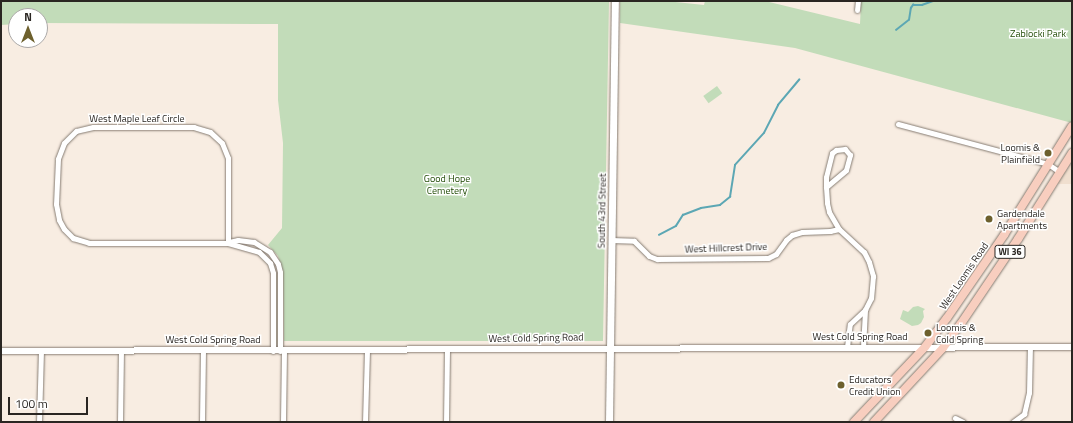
<!DOCTYPE html>
<style>
body{margin:0}
#map{position:relative;width:1073px;height:423px;overflow:hidden;background:#f8ede2;font-family:"Titillium Web",sans-serif}
div>[style]{position:absolute}
[style*='--x']{left:calc(var(--x)*1px);top:calc(var(--y)*1px);width:calc(var(--w)*1px);rotate:calc(var(--a)*1deg)}
.built>*{inset:0;background:#f0dfcf}
.green>*{inset:0;background:#c2dcb9;transform-origin:0 0}
.stream>*{height:1.5px;margin:-0.75px;padding:0 0.75px;transform-origin:0.75px;border-radius:0.75px;background:#5ca7b4}
.roads{filter:drop-shadow(0 0 1px #867c72) drop-shadow(0 0 1px #867c72)}
.minor>*{height:5px;margin:-2.5px;padding:0 2.5px;transform-origin:2.5px;border-radius:2.5px;background:#fff}
.tertiary>*{height:6px;margin:-3px;padding:0 3px;transform-origin:3px;border-radius:3px;background:#fff}
.secondary>*{height:7px;margin:-3.5px;padding:0 3.5px;transform-origin:3.5px;border-radius:3.5px;background:#fff}
.primary>*{height:8px;margin:-4px;padding:0 4px;transform-origin:4px;border-radius:4px;background:#f8cebf}
.dots>*{width:11px;height:11px;translate:-50% -50%;box-sizing:border-box;border:2px solid #fff;border-radius:50%}
span{translate:-50% -50%;white-space:nowrap;text-align:center;line-height:1.15;-webkit-text-stroke:3px #fff;paint-order:stroke}
.shield-label span{padding:1px 3px;background:#fff;border:1px solid;border-radius:3px;-webkit-text-stroke-width:0}
.shield-label{font-size:9px;color:#2a2622;font-weight:700}
.park-label{font-size:10px;color:#204b05}
.street-label{font-size:10px;color:#2a2622}
.poi-label{font-size:10px;color:#2a2622}
.right{translate:-100% -50%;text-align:right}
.left{translate:0 -50%;text-align:left}
.frame{position:absolute;inset:0;border:2px solid #2a2622;pointer-events:none}
.north{position:absolute;left:8px;top:8px;width:40px;height:40px;box-sizing:border-box;background:#fff;border:1px solid #aaa8a7;border-radius:50%;rotate:0deg;font-size:11px;font-weight:700;line-height:16px;text-align:center;color:#2a2622}
.north::after{content:'';display:block;margin:auto;width:14px;height:18px;background:#6d602d;clip-path:polygon(50% 0,100% 100%,50% 72%,0 100%)}
.scale{position:absolute;left:8px;top:397px;width:80px;height:18px;box-sizing:border-box;border:2px solid #2a2622;border-top:0;padding-left:5px;font-size:12px;line-height:14px;white-space:nowrap;color:#2a2622;-webkit-text-stroke:3px #fff;paint-order:stroke}
</style>
<div id="map">
<div class="built">
<i style="clip-path:polygon(1072px 161px,1072px 184px,1057px 184px)"></i>
</div>
<div class="green">
<i style="clip-path:polygon(1px 1px,609px 1px,603px 341px,284px 341px,283px 275px,278px 256px,268px 245px,282px 228px,283px 143px,278px 100px,278px 24px,40px 23px,40px 16px,16px 16px,16px 24px,1px 25px)"></i>
<i style="clip-path:polygon(620px 1px,666px 1px,704px 5px,705px 1px,765px 1px,860px 24px,861px 1px,1072px 1px,1072px 123px,795px 48px,620px 23px)"></i>
<i style="left:717px;top:86px;width:9px;height:17px;rotate:54deg"></i>
<i style="clip-path:polygon(918px 306px,925px 309px,923px 311px,924px 317px,921px 323px,918px 325px,912px 326px,900px 319px,903px 310px,908px 312px,913px 307px)"></i>
</div>
<div class="stream">
<i style="--x:896;--y:30;--w:16;--a:-38"></i>
<i style="--x:909;--y:20;--w:12;--a:-81"></i>
<i style="--x:911;--y:8;--w:4;--a:-56"></i>
<i style="--x:913;--y:5;--w:9;--a:0"></i>
<i style="--x:922;--y:5;--w:12;--a:-20"></i>
<i style="--x:659;--y:235;--w:19;--a:-28"></i>
<i style="--x:676;--y:226;--w:13;--a:-58"></i>
<i style="--x:683;--y:215;--w:19;--a:-21"></i>
<i style="--x:701;--y:208;--w:19;--a:-9"></i>
<i style="--x:720;--y:205;--w:13;--a:-39"></i>
<i style="--x:730;--y:197;--w:32;--a:-81"></i>
<i style="--x:735;--y:165;--w:43;--a:-47.8"></i>
<i style="--x:764;--y:133;--w:31;--a:-63"></i>
<i style="--x:778;--y:105;--w:33;--a:-50"></i>
</div>
<div class="roads">
<div class="minor">
<i style="--x:857;--y:10;--w:9;--a:-84"></i>
<i style="--x:898;--y:124;--w:155;--a:14.9"></i>
<i style="--x:1048;--y:164;--w:14;--a:34"></i>
<i style="--x:826;--y:187;--w:26;--a:-40"></i>
<i style="--x:846;--y:170;--w:16;--a:-75"></i>
<i style="--x:850;--y:155;--w:8;--a:-130"></i>
<i style="--x:845;--y:149;--w:9;--a:174"></i>
<i style="--x:836;--y:150;--w:5;--a:143"></i>
<i style="--x:832;--y:153;--w:25;--a:104"></i>
<i style="--x:826;--y:177;--w:10;--a:90"></i>
<i style="--x:826;--y:187;--w:16;--a:86"></i>
<i style="--x:827;--y:203;--w:9;--a:77"></i>
<i style="--x:829;--y:212;--w:20;--a:60"></i>
<i style="--x:839;--y:229;--w:34;--a:43"></i>
<i style="--x:864;--y:252;--w:11;--a:63"></i>
<i style="--x:869;--y:262;--w:15;--a:74"></i>
<i style="--x:873;--y:276;--w:22;--a:95"></i>
<i style="--x:871;--y:298;--w:13;--a:117"></i>
<i style="--x:865;--y:310;--w:37;--a:93"></i>
<i style="--x:611;--y:240;--w:23;--a:2"></i>
<i style="--x:634;--y:241;--w:21;--a:45"></i>
<i style="--x:649;--y:256;--w:9;--a:21"></i>
<i style="--x:657;--y:259;--w:111;--a:-0.5"></i>
<i style="--x:768;--y:258;--w:9;--a:-27"></i>
<i style="--x:776;--y:254;--w:17;--a:-54"></i>
<i style="--x:786;--y:240;--w:8;--a:-40"></i>
<i style="--x:792;--y:235;--w:10;--a:-17"></i>
<i style="--x:802;--y:232;--w:28;--a:-2"></i>
<i style="--x:830;--y:231;--w:9;--a:-13"></i>
<i style="--x:229;--y:242;--w:9;--a:-13"></i>
<i style="--x:238;--y:240;--w:16;--a:7"></i>
<i style="--x:254;--y:242;--w:19;--a:32"></i>
<i style="--x:270;--y:252;--w:14;--a:56"></i>
<i style="--x:278;--y:264;--w:8;--a:76"></i>
<i style="--x:280;--y:272;--w:79;--a:90"></i>
<i style="--x:228;--y:243;--w:85;--a:-90"></i>
<i style="--x:228;--y:158;--w:16;--a:-112"></i>
<i style="--x:222;--y:143;--w:16;--a:-137"></i>
<i style="--x:210;--y:132;--w:17;--a:-163"></i>
<i style="--x:194;--y:127;--w:101;--a:180"></i>
<i style="--x:93;--y:127;--w:17;--a:167"></i>
<i style="--x:76;--y:131;--w:17;--a:135"></i>
<i style="--x:64;--y:143;--w:17;--a:111"></i>
<i style="--x:58;--y:159;--w:45;--a:92.5"></i>
<i style="--x:56;--y:204;--w:16;--a:79"></i>
<i style="--x:59;--y:220;--w:10;--a:61"></i>
<i style="--x:64;--y:229;--w:13;--a:45"></i>
<i style="--x:73;--y:238;--w:17;--a:17"></i>
<i style="--x:89;--y:243;--w:139;--a:0"></i>
<i style="--x:228;--y:243;--w:32;--a:16"></i>
<i style="--x:259;--y:252;--w:16;--a:45"></i>
<i style="--x:270;--y:263;--w:10;--a:73"></i>
<i style="--x:273;--y:273;--w:78;--a:90"></i>
<i style="--x:847;--y:347;--w:23;--a:-83"></i>
<i style="--x:850;--y:324;--w:21;--a:-43"></i>
<i style="--x:955;--y:418;--w:9;--a:27"></i>
<i style="--x:39;--y:422;--w:71;--a:-88.4"></i>
<i style="--x:120;--y:422;--w:72;--a:-89.2"></i>
<i style="--x:202;--y:422;--w:72;--a:-89.2"></i>
<i style="--x:283;--y:422;--w:71;--a:-89.2"></i>
<i style="--x:365;--y:422;--w:71;--a:-88.4"></i>
<i style="--x:446;--y:422;--w:73;--a:-89.2"></i>
<i style="--x:1013;--y:422;--w:14;--a:-36"></i>
<i style="--x:1024;--y:414;--w:22;--a:-77"></i>
<i style="--x:1029;--y:393;--w:46;--a:-88.8"></i>
</div>
<div class="tertiary">
<i style="--x:1;--y:351;--w:1071;--a:-0.21"></i>
</div>
<div class="secondary">
<i style="--x:609;--y:422;--w:421;--a:-89.2"></i>
</div>
<div class="primary">
<i style="--x:854;--y:422;--w:103;--a:-46.6"></i>
<i style="--x:925;--y:347;--w:36;--a:-53"></i>
<i style="--x:947;--y:318;--w:101;--a:-55.5"></i>
<i style="--x:1004;--y:235;--w:128;--a:-58"></i>
<i style="--x:874;--y:422;--w:101;--a:-47"></i>
<i style="--x:943;--y:348;--w:29;--a:-54"></i>
<i style="--x:960;--y:325;--w:104;--a:-56"></i>
<i style="--x:1018;--y:239;--w:102;--a:-57.9"></i>
</div>
</div>
<div class="dots">
<i style="left:1048px;top:153px;background:#6d602d"></i>
<i style="left:989px;top:219px;background:#6d602d"></i>
<i style="left:928px;top:333px;background:#6d602d"></i>
<i style="left:841px;top:385px;background:#6d602d"></i>
</div>
<div class="shield-label">
<span style="left:1010px;top:252px">WI 36</span>
</div>
<div class="park-label">
<span style="left:1038px;top:34px">Zablocki Park</span>
<span style="left:447px;top:184px">Good Hope<br>Cemetery</span>
</div>
<div class="street-label">
<span style="left:137px;top:119px">West Maple Leaf Circle</span>
<span style="left:602px;top:211px;rotate:-89deg">South 43rd Street</span>
<span style="left:726px;top:248px;rotate:-2deg">West Hillcrest Drive</span>
<span style="left:964px;top:276px;rotate:-56deg">West Loomis Road</span>
<span style="left:860px;top:337px">West Cold Spring Road</span>
<span style="left:536px;top:338px;rotate:-1deg">West Cold Spring Road</span>
<span style="left:213px;top:340px">West Cold Spring Road</span>
</div>
<div class="poi-label">
<span class="right" style="left:1040px;top:153px">Loomis &amp;<br>Plainfield</span>
<span class="left" style="left:997px;top:219px">Gardendale<br>Apartments</span>
<span class="left" style="left:936px;top:333px">Loomis &amp;<br>Cold Spring</span>
<span class="left" style="left:849px;top:385px">Educators<br>Credit Union</span>
</div>
<div class="frame"></div>
<div class="north">N</div>
<div class="scale">100 m</div>
</div>
